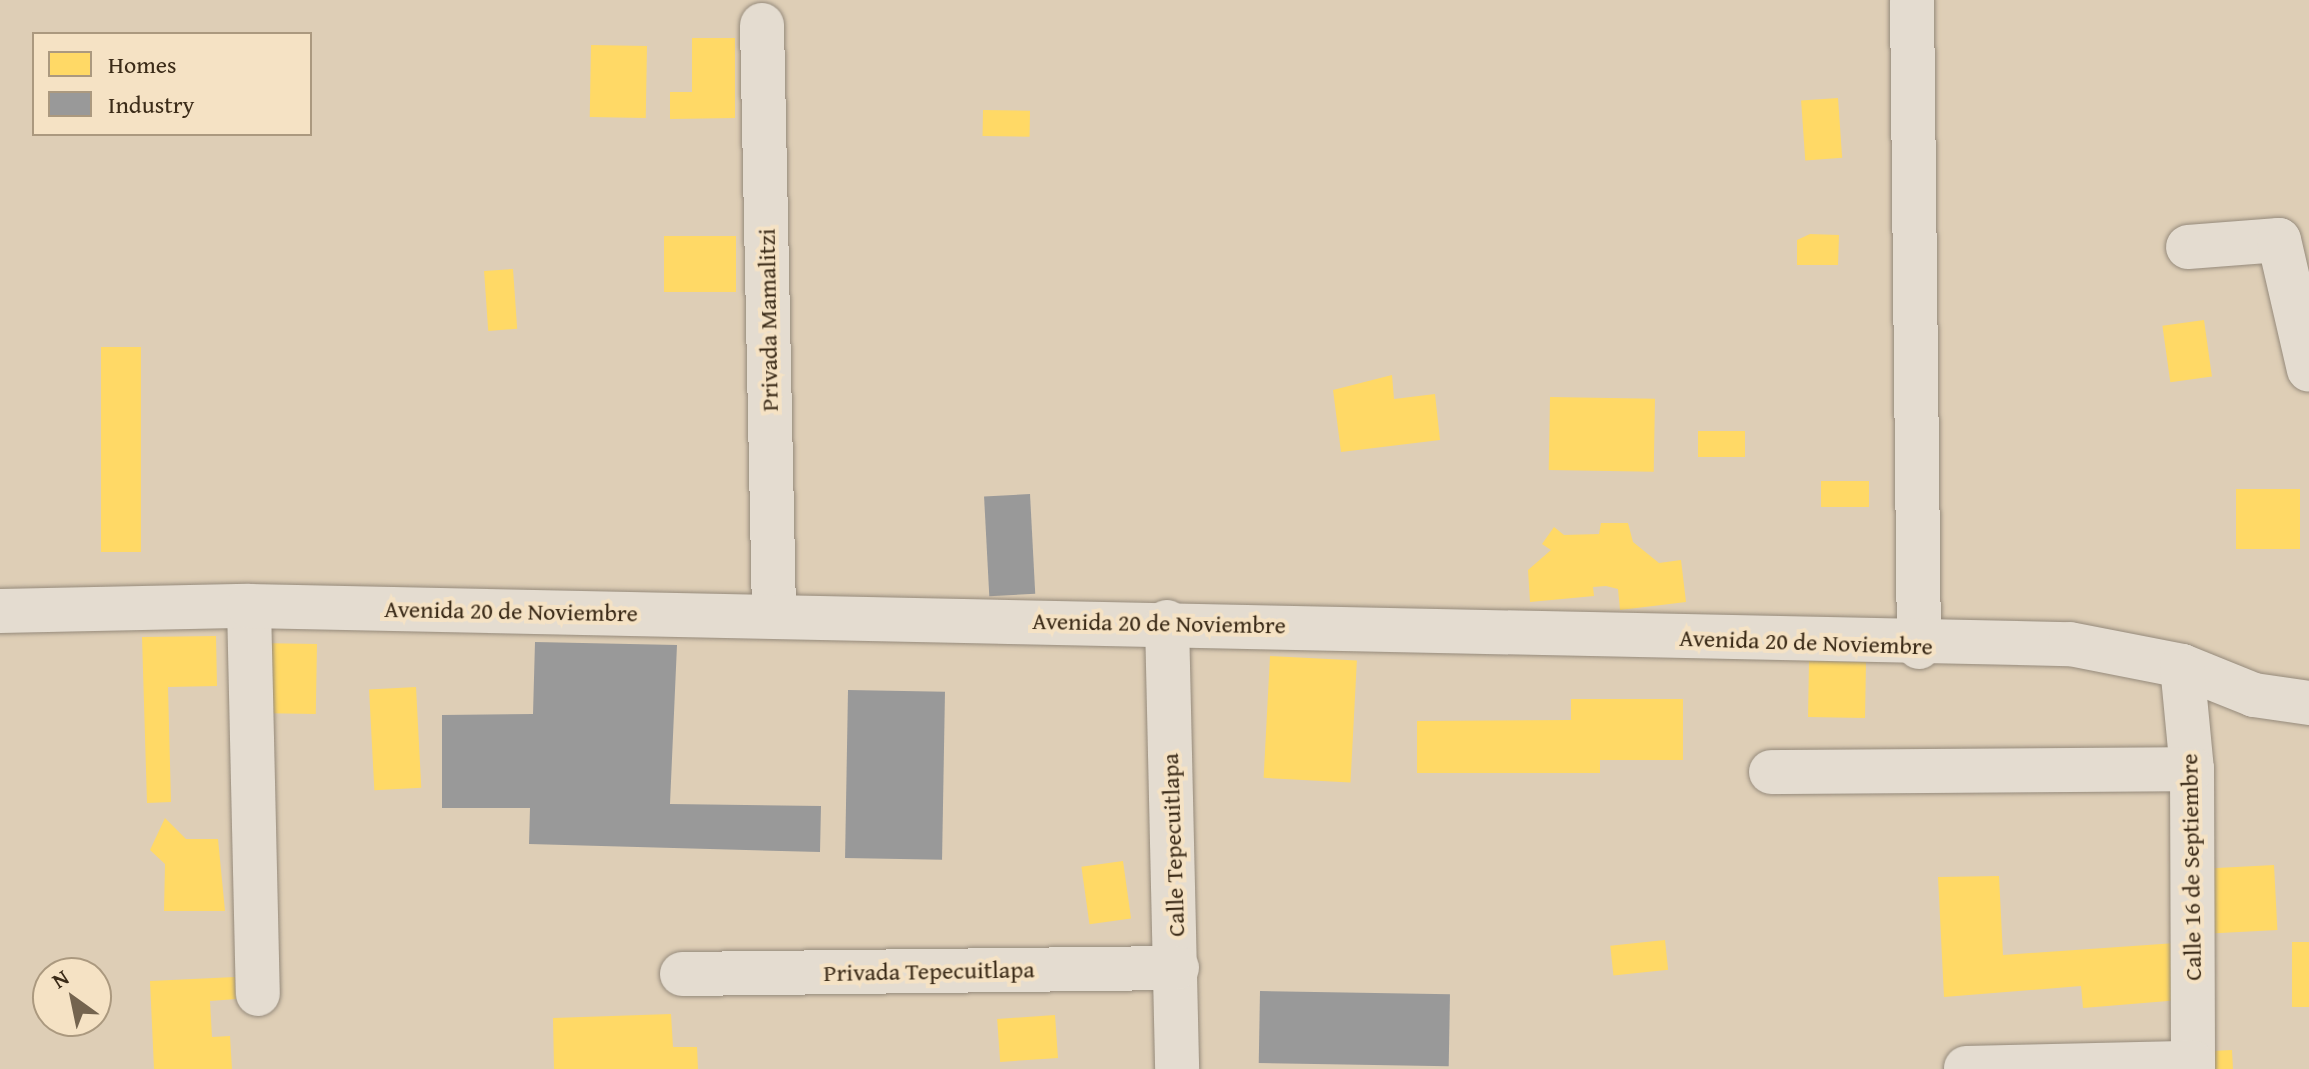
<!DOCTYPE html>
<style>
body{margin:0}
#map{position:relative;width:2309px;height:1069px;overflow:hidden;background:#deceb6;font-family:"Gentium Book Plus",serif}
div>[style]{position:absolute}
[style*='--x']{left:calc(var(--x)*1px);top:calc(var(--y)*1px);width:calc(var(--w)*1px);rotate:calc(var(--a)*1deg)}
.homes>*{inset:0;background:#ffd966;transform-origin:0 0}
.industry>*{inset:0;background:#999;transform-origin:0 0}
.roads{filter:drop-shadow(0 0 2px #958a7b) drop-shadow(0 0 2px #958a7b)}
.minor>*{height:44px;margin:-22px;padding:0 22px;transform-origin:22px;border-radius:22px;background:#e4dcd0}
span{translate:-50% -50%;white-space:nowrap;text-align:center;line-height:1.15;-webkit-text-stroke:8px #f5e2c4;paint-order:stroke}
.street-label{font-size:24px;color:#3b2b18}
.legend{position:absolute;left:32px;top:32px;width:280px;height:104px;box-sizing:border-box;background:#f5e2c4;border:2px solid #ab997f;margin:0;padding:10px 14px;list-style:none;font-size:24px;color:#3b2b18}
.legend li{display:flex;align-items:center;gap:16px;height:40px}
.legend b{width:40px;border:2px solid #ab997f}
.north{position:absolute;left:32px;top:957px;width:80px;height:80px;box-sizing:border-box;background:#f5e2c4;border:2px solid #ab997f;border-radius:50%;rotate:327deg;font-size:22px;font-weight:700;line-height:32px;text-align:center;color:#3b2b18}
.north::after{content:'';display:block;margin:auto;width:28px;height:36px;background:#74644f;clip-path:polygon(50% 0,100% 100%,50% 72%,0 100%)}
</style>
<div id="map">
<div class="homes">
<i style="clip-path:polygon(692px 38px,735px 38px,735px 118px,670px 119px,670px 92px,692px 92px)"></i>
<i style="left:591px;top:45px;width:56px;height:72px;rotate:1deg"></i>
<i style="left:1838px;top:98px;width:60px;height:37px;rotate:86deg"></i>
<i style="left:983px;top:110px;width:47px;height:26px;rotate:1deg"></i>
<i style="clip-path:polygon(1810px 234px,1839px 235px,1838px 265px,1797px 265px,1797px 240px)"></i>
<i style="left:736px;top:236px;width:56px;height:72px;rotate:90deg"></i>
<i style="left:513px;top:269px;width:60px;height:29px;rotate:86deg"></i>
<i style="left:2204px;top:320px;width:57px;height:42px;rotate:82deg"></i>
<i style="left:101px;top:347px;width:40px;height:205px"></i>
<i style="clip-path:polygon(1392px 375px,1394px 399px,1435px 394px,1440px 440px,1341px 452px,1333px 390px)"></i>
<i style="left:1550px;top:397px;width:105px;height:73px;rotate:1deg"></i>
<i style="left:1698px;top:431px;width:47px;height:26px"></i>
<i style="left:1821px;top:481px;width:48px;height:26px"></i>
<i style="left:2236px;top:489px;width:64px;height:60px"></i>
<i style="clip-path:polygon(1601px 523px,1628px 523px,1633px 542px,1659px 563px,1681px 560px,1686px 602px,1620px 610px,1618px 589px,1606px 586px,1593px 587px,1594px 596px,1530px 602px,1528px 570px,1551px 550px,1542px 544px,1554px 527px,1564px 535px,1599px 534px)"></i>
<i style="clip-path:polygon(216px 636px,217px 686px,168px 687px,171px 802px,147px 803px,142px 637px)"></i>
<i style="left:255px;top:643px;width:62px;height:70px;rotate:1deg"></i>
<i style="left:1270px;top:656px;width:87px;height:122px;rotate:3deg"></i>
<i style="left:1809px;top:661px;width:57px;height:56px;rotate:1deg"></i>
<i style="left:416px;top:687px;width:101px;height:47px;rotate:87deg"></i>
<i style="clip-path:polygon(1571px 699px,1683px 699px,1683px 760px,1600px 760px,1600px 773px,1417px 773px,1417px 721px,1571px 720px)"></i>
<i style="clip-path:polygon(165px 818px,186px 839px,218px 839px,225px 911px,164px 911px,165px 864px,150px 850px)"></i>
<i style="left:1123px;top:861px;width:58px;height:42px;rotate:82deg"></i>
<i style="left:2274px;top:865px;width:65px;height:81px;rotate:87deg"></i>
<i style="clip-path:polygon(1999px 876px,2003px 955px,2176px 943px,2180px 1000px,2083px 1008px,2081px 986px,1944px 997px,1938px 877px)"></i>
<i style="left:1665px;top:940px;width:30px;height:55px;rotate:84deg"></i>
<i style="left:2292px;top:942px;width:17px;height:65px"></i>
<i style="clip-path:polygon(235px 977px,236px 999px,210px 1001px,212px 1037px,230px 1036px,232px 1069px,154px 1069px,150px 981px)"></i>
<i style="clip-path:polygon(671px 1014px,673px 1047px,697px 1047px,698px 1069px,554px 1069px,553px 1018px)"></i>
<i style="left:1055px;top:1015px;width:43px;height:58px;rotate:86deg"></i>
<i style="left:2232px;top:1050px;width:19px;height:35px;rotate:87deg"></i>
</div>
<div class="industry">
<i style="left:1030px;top:494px;width:100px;height:46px;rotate:87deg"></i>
<i style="clip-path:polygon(535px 642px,677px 645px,670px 804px,821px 806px,820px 852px,529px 844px,530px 808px,442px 808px,442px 715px,533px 714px)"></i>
<i style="left:848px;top:690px;width:97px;height:168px;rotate:1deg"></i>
<i style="left:1260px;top:991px;width:190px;height:72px;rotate:1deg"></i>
</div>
<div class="roads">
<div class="minor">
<i style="--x:1912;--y:0;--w:647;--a:89.38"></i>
<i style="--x:762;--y:25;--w:590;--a:88.83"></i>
<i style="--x:2188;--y:247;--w:91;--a:-4.4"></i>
<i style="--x:2279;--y:240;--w:133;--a:77"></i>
<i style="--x:249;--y:606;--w:388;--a:88.7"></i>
<i style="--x:0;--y:611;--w:249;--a:-1.2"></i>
<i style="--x:249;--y:606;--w:1821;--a:1.2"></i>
<i style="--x:2070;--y:644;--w:114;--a:11.1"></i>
<i style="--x:2182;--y:666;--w:78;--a:21.9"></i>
<i style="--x:2254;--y:695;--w:56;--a:8.3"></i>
<i style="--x:1167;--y:622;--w:447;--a:88.7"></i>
<i style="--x:2182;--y:666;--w:103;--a:84.5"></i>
<i style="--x:2192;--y:769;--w:300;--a:89.8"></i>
<i style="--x:1771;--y:772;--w:421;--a:-0.4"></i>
<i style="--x:682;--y:974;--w:495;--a:-0.7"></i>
<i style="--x:1966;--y:1068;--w:227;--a:-1.3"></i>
</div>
</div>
<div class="street-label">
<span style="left:768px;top:320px;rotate:-91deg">Privada Mamalitzi</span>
<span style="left:511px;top:611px;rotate:1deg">Avenida 20 de Noviembre</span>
<span style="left:1159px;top:623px;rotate:1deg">Avenida 20 de Noviembre</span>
<span style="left:1806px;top:642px;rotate:2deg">Avenida 20 de Noviembre</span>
<span style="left:1173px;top:845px;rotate:-92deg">Calle Tepecuitlapa</span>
<span style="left:2191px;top:867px;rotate:-91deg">Calle 16 de Septiembre</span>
<span style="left:929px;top:971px;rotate:-1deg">Privada Tepecuitlapa</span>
</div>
<ul class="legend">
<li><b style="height:22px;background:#ffd966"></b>Homes</li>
<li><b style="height:22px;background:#999"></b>Industry</li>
</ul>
<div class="north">N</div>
</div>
